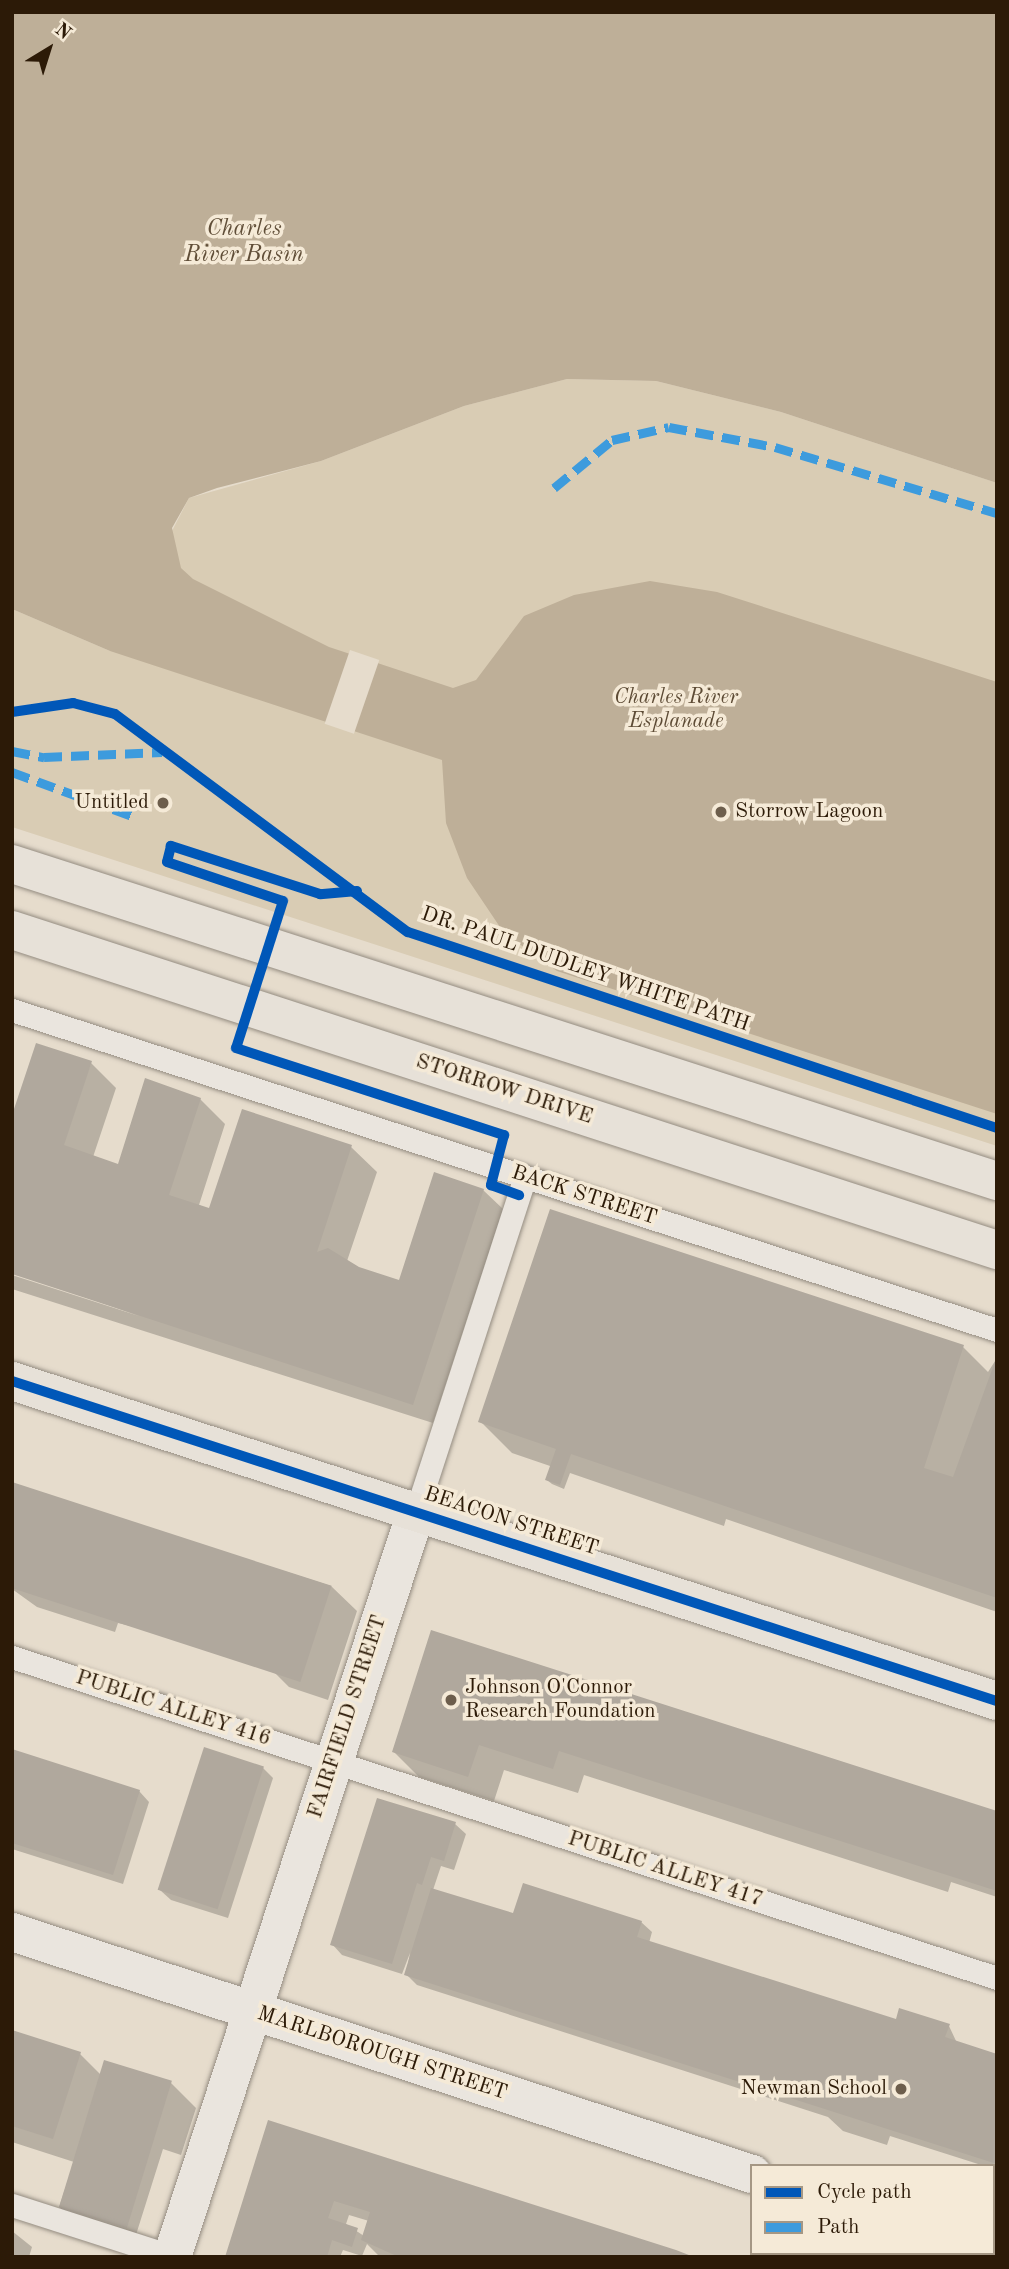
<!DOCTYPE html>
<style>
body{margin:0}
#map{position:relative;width:1009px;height:2269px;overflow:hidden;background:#e6dccc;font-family:"Old Standard TT",serif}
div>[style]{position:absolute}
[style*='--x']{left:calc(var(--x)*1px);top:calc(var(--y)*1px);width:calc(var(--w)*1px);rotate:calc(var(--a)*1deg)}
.green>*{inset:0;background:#d9ccb4}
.water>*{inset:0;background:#beaf98}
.pier>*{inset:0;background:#e6dccc;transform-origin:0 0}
.shadow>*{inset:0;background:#0003}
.building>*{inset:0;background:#b0a89d;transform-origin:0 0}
.roads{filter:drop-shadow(0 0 2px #948c81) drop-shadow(0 0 2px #948c81)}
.lane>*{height:23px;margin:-11.5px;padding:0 11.5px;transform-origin:11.5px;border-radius:11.5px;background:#eae5de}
.street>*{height:38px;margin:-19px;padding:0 19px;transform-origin:19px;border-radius:19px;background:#eae5de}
.primary>*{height:38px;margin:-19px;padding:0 19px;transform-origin:19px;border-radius:19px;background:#e7e1d8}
.highway>*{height:38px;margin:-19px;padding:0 19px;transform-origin:19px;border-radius:19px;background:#e7e1d8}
.quiet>*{height:9px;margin-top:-4.5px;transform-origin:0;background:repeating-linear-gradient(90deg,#3d9bdd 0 18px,transparent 0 27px)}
.cycleway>*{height:10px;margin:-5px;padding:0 5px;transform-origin:5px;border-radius:5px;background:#0057b8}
.dots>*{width:19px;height:19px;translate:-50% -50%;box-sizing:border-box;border:4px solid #f5ead7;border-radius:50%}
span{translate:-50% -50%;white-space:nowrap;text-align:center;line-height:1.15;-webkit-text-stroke:7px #f5ead7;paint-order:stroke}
.park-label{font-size:21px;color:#5d4b35;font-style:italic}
.poi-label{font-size:21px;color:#2c1a07}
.right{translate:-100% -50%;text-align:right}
.left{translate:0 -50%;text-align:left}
.street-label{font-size:21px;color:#2c1a07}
.water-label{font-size:23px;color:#604e38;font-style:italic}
.frame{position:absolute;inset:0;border:14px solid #2c1a07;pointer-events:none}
.legend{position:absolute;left:750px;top:2164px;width:245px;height:91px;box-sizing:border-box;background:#f5ead7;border:2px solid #a59784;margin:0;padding:9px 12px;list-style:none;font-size:21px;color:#2c1a07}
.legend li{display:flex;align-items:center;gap:14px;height:35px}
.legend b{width:35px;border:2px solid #a59784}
.north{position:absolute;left:14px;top:14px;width:70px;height:70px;-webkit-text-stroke:5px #f5ead7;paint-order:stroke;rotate:38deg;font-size:19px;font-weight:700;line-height:28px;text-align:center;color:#2c1a07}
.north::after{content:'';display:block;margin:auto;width:24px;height:32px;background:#2c1a07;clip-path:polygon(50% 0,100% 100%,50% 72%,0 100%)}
</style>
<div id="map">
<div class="green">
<i style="clip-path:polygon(567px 379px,656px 381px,781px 412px,997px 483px,997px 1146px,12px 827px,12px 609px,110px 651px,189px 498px,321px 461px,464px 406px)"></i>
</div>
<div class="water">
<i style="clip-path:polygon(12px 12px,997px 12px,997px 483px,781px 412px,656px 381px,567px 379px,464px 406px,321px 461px,217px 488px,189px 498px,172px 528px,181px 568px,193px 579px,329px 647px,453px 688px,476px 680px,524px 616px,574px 595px,650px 581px,717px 592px,997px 682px,997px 1114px,557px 971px,504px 933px,467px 878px,446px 823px,442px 760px,110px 651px,12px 609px)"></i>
</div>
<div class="pier">
<i style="left:350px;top:650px;width:31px;height:78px;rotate:19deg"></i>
</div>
<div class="shadow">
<i style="clip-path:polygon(91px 1063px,116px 1088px,93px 1157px,119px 1166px,200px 1099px,225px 1124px,199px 1205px,210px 1211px,351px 1147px,377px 1172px,346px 1264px,400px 1282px,483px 1190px,503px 1209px,433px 1423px,12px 1289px,12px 1275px,139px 1316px,12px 1271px)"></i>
<i style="clip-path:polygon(963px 1347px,988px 1372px,997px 1358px,997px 1612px,726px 1519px,724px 1526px,570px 1473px,564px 1489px,552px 1484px,547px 1480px,553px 1467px,512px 1453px,480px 1421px)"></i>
<i style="clip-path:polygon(12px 1484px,331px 1586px,357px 1611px,328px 1700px,289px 1687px,274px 1672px,148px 1630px,118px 1623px,115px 1632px,37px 1607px,12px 1589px)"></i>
<i style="clip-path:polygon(432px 1633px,997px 1813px,997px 1897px,951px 1882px,948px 1892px,584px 1775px,578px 1793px,504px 1770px,494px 1801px,419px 1777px,394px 1752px)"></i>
<i style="clip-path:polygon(12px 1751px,139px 1791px,149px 1802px,123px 1884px,12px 1849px)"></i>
<i style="clip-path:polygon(263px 1768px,273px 1778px,228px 1918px,171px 1900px,160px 1890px)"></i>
<i style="clip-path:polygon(455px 1824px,466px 1834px,454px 1870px,441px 1866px,433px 1890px,514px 1916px,641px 1922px,652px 1932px,649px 1943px,897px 2021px,949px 2026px,957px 2043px,997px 2056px,997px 2170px,890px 2136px,887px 2145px,843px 2131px,828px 2117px,417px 1985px,406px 1974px,410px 1953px,402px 1974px,342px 1955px,332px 1944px)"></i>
<i style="clip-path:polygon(12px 2032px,80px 2054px,101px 2075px,171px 2083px,196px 2108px,181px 2155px,163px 2149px,135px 2238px,70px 2217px,59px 2207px,74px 2162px,12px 2142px)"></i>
<i style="clip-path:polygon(evenodd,270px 2122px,690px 2257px,380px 2257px,367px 2244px,362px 2256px,343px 2250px,340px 2257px,227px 2257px,270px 2122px,349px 2215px,369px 2221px,364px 2236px,346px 2224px,349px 2215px)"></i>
<i style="clip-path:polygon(12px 2231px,32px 2247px,29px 2257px,12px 2257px)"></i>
</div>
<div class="building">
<i style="clip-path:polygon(36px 1043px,92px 1061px,64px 1145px,118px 1164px,145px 1078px,201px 1098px,169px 1195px,209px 1208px,242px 1109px,352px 1145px,317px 1252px,328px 1248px,359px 1267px,399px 1280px,434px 1172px,484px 1189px,413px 1405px,12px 1274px,12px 1115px)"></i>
<i style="clip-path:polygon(550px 1209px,964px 1345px,924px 1468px,953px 1477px,997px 1356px,997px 1598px,571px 1454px,560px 1485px,545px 1480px,556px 1449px,478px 1422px)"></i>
<i style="left:12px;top:1482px;width:336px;height:101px;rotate:18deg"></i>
<i style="clip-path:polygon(431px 1630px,997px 1811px,997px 1891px,559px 1751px,553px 1769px,479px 1745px,468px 1777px,392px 1752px)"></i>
<i style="left:204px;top:1747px;width:63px;height:150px;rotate:18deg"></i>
<i style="clip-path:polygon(12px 1749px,140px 1790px,113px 1875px,12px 1843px)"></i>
<i style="clip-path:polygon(377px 1798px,456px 1822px,444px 1861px,431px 1857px,422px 1885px,417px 1883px,392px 1964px,330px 1945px)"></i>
<i style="clip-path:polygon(523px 1883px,642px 1921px,637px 1937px,896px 2019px,899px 2008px,950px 2024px,945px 2037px,997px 2054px,997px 2164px,404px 1975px,431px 1888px,513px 1913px)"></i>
<i style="clip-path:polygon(12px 2030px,81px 2052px,53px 2139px,12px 2126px)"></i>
<i style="left:104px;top:2060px;width:71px;height:154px;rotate:17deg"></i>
<i style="clip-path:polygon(268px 2120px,676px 2250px,694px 2257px,399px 2257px,361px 2240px,370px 2212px,334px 2201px,328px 2218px,358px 2228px,352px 2247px,332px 2240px,327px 2257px,225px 2257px)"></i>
</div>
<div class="roads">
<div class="lane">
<i style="--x:12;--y:1010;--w:1036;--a:18"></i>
<i style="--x:416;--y:1512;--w:352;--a:-72"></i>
<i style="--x:12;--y:1657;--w:1036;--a:18.05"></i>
<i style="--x:12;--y:2205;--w:170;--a:17.8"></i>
</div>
<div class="street">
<i style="--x:12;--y:1932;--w:779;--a:18.11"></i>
<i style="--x:993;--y:2253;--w:4;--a:14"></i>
<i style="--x:172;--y:2257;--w:784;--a:-71.87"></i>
</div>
<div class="primary">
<i style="--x:12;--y:1381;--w:1036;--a:18"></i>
</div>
<div class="highway">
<i style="--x:12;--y:864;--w:1035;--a:17.84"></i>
<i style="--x:12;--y:930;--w:1036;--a:18"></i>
</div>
</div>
<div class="quiet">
<i style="--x:554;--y:488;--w:75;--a:-39.6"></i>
<i style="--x:612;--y:440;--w:58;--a:-12.8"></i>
<i style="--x:669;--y:427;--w:108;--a:10.7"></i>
<i style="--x:775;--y:447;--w:232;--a:16.6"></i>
<i style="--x:12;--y:751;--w:33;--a:11"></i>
<i style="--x:44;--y:757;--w:118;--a:-2.4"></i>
<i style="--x:12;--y:772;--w:128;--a:20.1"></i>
</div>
<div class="cycleway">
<i style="--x:12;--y:712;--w:62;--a:-8.4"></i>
<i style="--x:73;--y:703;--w:43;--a:14.7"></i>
<i style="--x:115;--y:714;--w:365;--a:36.7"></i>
<i style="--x:408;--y:932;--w:621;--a:18.41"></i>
<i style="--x:357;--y:891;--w:37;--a:175"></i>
<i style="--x:320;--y:894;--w:157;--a:-162.1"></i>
<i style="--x:171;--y:846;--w:16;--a:104"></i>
<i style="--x:167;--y:862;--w:122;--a:18.6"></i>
<i style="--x:283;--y:901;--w:154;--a:107.7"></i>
<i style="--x:236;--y:1048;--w:282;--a:18"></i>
<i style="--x:504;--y:1135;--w:52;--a:104.6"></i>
<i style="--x:491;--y:1185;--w:30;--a:20"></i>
<i style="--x:12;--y:1381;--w:1036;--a:18"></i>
</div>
<div class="dots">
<i style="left:163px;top:803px;background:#6d5e4c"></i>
<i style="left:721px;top:812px;background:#6d5e4c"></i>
<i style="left:451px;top:1700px;background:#6d5e4c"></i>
<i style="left:901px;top:2089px;background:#6d5e4c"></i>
</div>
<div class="park-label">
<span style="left:676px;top:710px">Charles River<br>Esplanade</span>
</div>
<div class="poi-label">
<span class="right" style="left:149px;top:803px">Untitled</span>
<span class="left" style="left:735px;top:812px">Storrow Lagoon</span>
<span class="left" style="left:465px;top:1700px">Johnson O'Connor<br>Research Foundation</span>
<span class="right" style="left:887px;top:2089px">Newman School</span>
</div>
<div class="street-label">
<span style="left:585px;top:970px;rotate:19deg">DR. PAUL DUDLEY WHITE PATH</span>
<span style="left:504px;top:1090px;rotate:18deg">STORROW DRIVE</span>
<span style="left:584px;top:1196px;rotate:18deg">BACK STREET</span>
<span style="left:511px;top:1522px;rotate:18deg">BEACON STREET</span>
<span style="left:173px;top:1709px;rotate:18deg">PUBLIC ALLEY 416</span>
<span style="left:348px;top:1717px;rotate:-72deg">FAIRFIELD STREET</span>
<span style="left:665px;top:1870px;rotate:18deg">PUBLIC ALLEY 417</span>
<span style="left:382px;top:2054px;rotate:18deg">MARLBOROUGH STREET</span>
</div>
<div class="water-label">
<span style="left:244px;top:242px">Charles<br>River Basin</span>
</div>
<div class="frame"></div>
<ul class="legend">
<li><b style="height:9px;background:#0057b8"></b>Cycle path</li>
<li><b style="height:9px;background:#3d9bdd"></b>Path</li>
</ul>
<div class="north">N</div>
</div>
